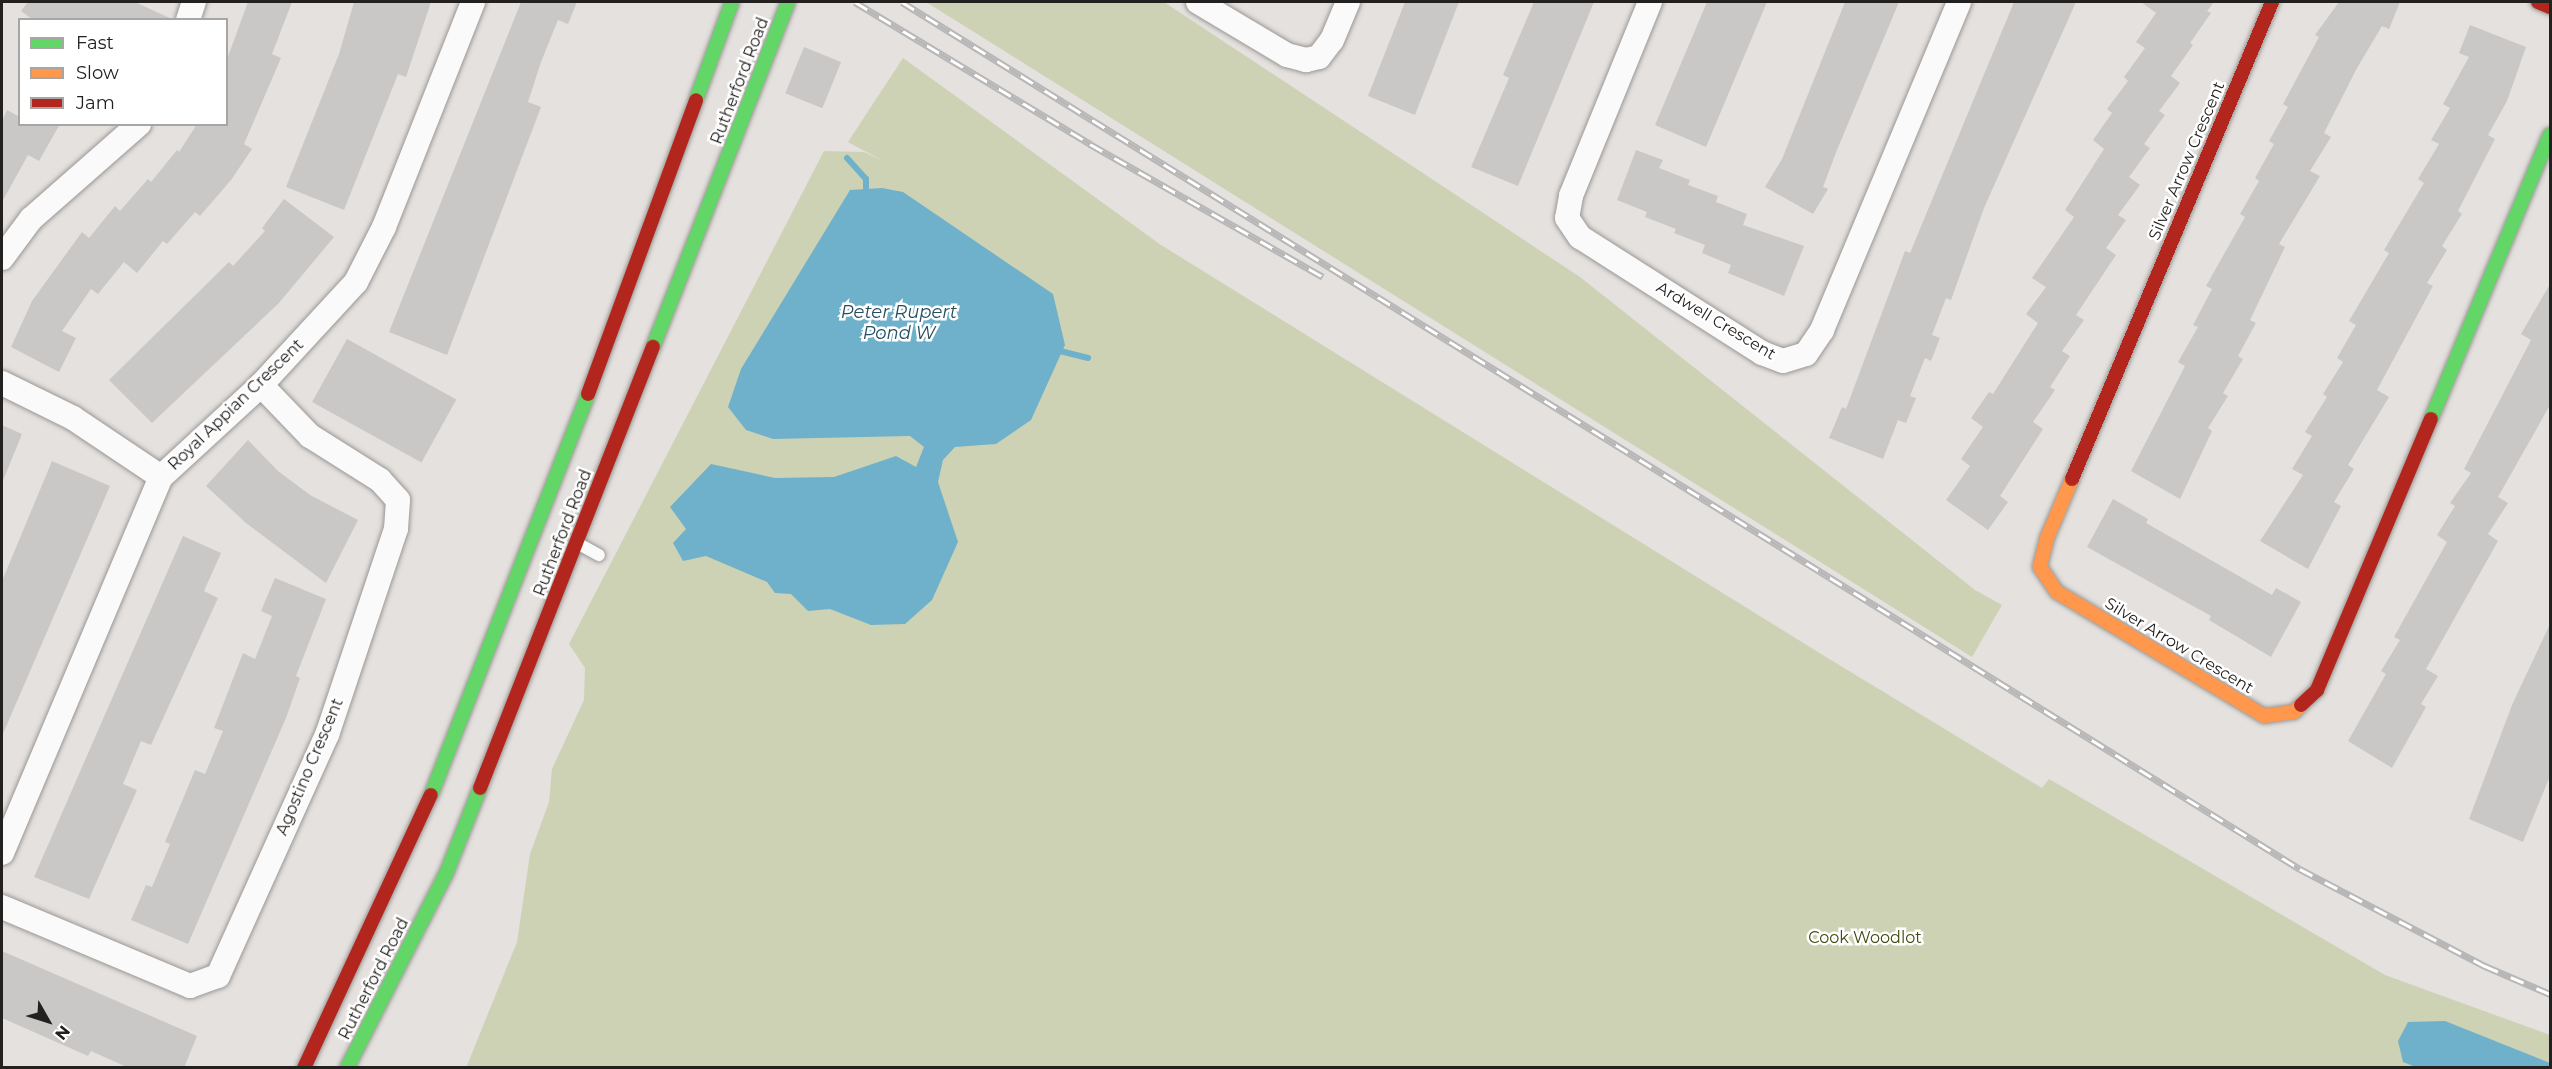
<!DOCTYPE html>
<style>
body{margin:0}
#map{position:relative;width:2552px;height:1069px;overflow:hidden;background:#e4e1de;font-family:Montserrat,sans-serif}
div>[style]{position:absolute}
[style*='--x']{left:calc(var(--x)*1px);top:calc(var(--y)*1px);width:calc(var(--w)*1px);rotate:calc(var(--a)*1deg)}
.green>*{inset:0;background:#cdd2b4}
.water>*{inset:0;background:#6fb1ca}
.stream>*{height:6px;margin:-3px;padding:0 3px;transform-origin:3px;border-radius:3px;background:#6fb1ca}
.building>*{inset:0;background:#cac8c7;transform-origin:0 0}
.roads{filter:drop-shadow(0 0 2px #9a9795) drop-shadow(0 0 2px #9a9795)}
.lane>*{height:12px;margin:-6px;padding:0 6px;transform-origin:6px;border-radius:6px;background:#fbfafa}
.street>*{height:24px;margin:-12px;padding:0 12px;transform-origin:12px;border-radius:12px;background:#fbfafa}
.fast>*{height:14px;margin:-7px;padding:0 7px;transform-origin:7px;border-radius:7px;background:#63d668}
.slow>*{height:14px;margin:-7px;padding:0 7px;transform-origin:7px;border-radius:7px;background:#ff974d}
.jam>*{height:14px;margin:-7px;padding:0 7px;transform-origin:7px;border-radius:7px;background:#b3261e}
.rail>*{height:7px;margin-top:-3.5px;transform-origin:0;background:repeating-linear-gradient(90deg,#fff 0 14px,#b8b7b7 0 28px);box-sizing:border-box;border-block:2px solid #b8b7b7}
span{translate:-50% -50%;white-space:nowrap;text-align:center;line-height:1.15;-webkit-text-stroke:5px #fff;paint-order:stroke}
.street-label{font-size:16px;color:#23211f}
.park-label{font-size:16px;color:#41490e}
.water-label{font-size:18px;color:#264e5f;font-style:italic}
.frame{position:absolute;inset:0;border:3px solid #23211f;pointer-events:none}
.legend{position:absolute;left:18px;top:18px;width:210px;height:108px;box-sizing:border-box;background:#fff;border:2px solid #a7a6a5;margin:0;padding:8px 10px;list-style:none;font-size:18px;color:#23211f}
.legend li{display:flex;align-items:center;gap:12px;height:30px}
.legend b{width:30px;border:2px solid #a7a6a5}
.north{position:absolute;left:18px;top:991px;width:60px;height:60px;-webkit-text-stroke:4px #fff;paint-order:stroke;rotate:129deg;font-size:16px;font-weight:700;line-height:24px;text-align:center;color:#23211f}
.north::after{content:'';display:block;margin:auto;width:21px;height:27px;background:#23211f;clip-path:polygon(50% 0,100% 100%,50% 72%,0 100%)}
</style>
<div id="map">
<div class="green">
<i style="clip-path:polygon(926px 2px,1164px 2px,1580px 277px,1975px 590px,2002px 605px,1972px 657px)"></i>
<i style="clip-path:polygon(903px 58px,1161px 245px,1826px 657px,2042px 788px,2049px 779px,2385px 975px,2550px 1035px,2550px 1068px,466px 1068px,517px 942px,530px 854px,549px 802px,552px 769px,584px 700px,585px 668px,569px 644px,824px 151px,864px 152px,885px 162px,848px 142px)"></i>
</div>
<div class="water">
<i style="clip-path:polygon(882px 188px,903px 192px,1053px 294px,1065px 345px,1031px 420px,996px 444px,955px 447px,943px 460px,938px 482px,958px 542px,932px 600px,905px 624px,871px 625px,830px 609px,808px 611px,791px 594px,775px 593px,767px 582px,706px 556px,683px 561px,673px 543px,686px 529px,670px 507px,711px 464px,775px 478px,834px 477px,896px 456px,916px 467px,924px 447px,910px 436px,773px 439px,746px 430px,728px 407px,741px 369px,850px 190px)"></i>
<i style="clip-path:polygon(2445px 1021px,2550px 1063px,2550px 1067px,2418px 1068px,2403px 1062px,2398px 1041px,2408px 1022px)"></i>
</div>
<div class="stream">
<i style="--x:847;--y:158;--w:28;--a:48"></i>
<i style="--x:866;--y:179;--w:16;--a:90"></i>
<i style="--x:1056;--y:350;--w:33;--a:14"></i>
</div>
<div class="building">
<i style="clip-path:polygon(28px 2px,135px 2px,174px 20px,33px 20px,21px 11px)"></i>
<i style="clip-path:polygon(248px 2px,292px 2px,272px 54px,281px 58px,244px 144px,252px 149px,231px 180px,200px 216px,195px 212px,167px 244px,163px 241px,137px 273px,124px 262px,98px 294px,91px 289px,62px 331px,76px 338px,59px 372px,11px 347px,32px 301px,82px 232px,89px 238px,115px 206px,120px 211px,148px 179px,151px 182px,177px 150px,179px 152px,197px 124px,226px 124px,226px 62px)"></i>
<i style="clip-path:polygon(354px 2px,431px 2px,406px 77px,398px 74px,344px 210px,286px 187px,339px 54px)"></i>
<i style="clip-path:polygon(521px 2px,577px 2px,568px 24px,558px 20px,541px 62px,528px 102px,541px 107px,447px 355px,389px 332px)"></i>
<i style="clip-path:polygon(1405px 2px,1459px 2px,1415px 115px,1368px 96px)"></i>
<i style="clip-path:polygon(1534px 2px,1594px 2px,1518px 186px,1471px 167px,1509px 78px,1503px 75px)"></i>
<i style="clip-path:polygon(1707px 2px,1767px 2px,1706px 147px,1655px 125px)"></i>
<i style="clip-path:polygon(1845px 2px,1899px 2px,1837px 150px,1823px 187px,1828px 189px,1813px 214px,1765px 187px,1782px 159px)"></i>
<i style="clip-path:polygon(2014px 2px,2076px 2px,1984px 208px,1951px 300px,1946px 298px,1932px 335px,1940px 338px,1931px 361px,1925px 358px,1910px 396px,1916px 398px,1906px 423px,1898px 420px,1883px 459px,1829px 438px,1842px 407px,1846px 409px,1905px 251px,1910px 253px)"></i>
<i style="clip-path:polygon(2141px 2px,2214px 2px,2207px 11px,2211px 13px,2190px 43px,2193px 45px,2171px 76px,2180px 83px,2159px 111px,2165px 115px,2144px 144px,2150px 148px,2129px 177px,2140px 185px,2118px 215px,2126px 220px,2106px 248px,2116px 255px,2076px 315px,2084px 320px,2062px 351px,2070px 356px,2050px 387px,2055px 390px,2033px 422px,2043px 429px,2000px 496px,2008px 502px,1988px 530px,1946px 500px,1970px 466px,1961px 459px,1983px 427px,1971px 418px,1989px 392px,1993px 394px,2038px 323px,2026px 314px,2046px 287px,2032px 278px,2074px 217px,2065px 210px,2104px 149px,2093px 140px,2112px 113px,2107px 109px,2128px 81px,2124px 77px,2145px 48px,2136px 42px,2156px 13px)"></i>
<i style="clip-path:polygon(2339px 2px,2400px 2px,2389px 29px,2382px 26px,2357px 68px,2324px 133px,2331px 137px,2310px 171px,2320px 176px,2279px 244px,2285px 247px,2250px 320px,2256px 323px,2238px 356px,2243px 359px,2223px 393px,2228px 396px,2208px 428px,2212px 431px,2180px 499px,2131px 471px,2185px 366px,2178px 362px,2198px 327px,2193px 325px,2212px 289px,2206px 286px,2245px 217px,2240px 214px,2259px 181px,2255px 178px,2274px 144px,2269px 141px,2288px 107px,2283px 104px,2319px 37px,2315px 35px)"></i>
<i style="clip-path:polygon(2470px 25px,2526px 47px,2507px 101px,2488px 135px,2495px 139px,2458px 211px,2462px 214px,2442px 246px,2447px 250px,2427px 283px,2433px 286px,2377px 390px,2389px 397px,2348px 465px,2354px 469px,2334px 502px,2341px 506px,2308px 569px,2260px 541px,2303px 475px,2292px 469px,2312px 436px,2305px 432px,2327px 397px,2323px 394px,2343px 362px,2337px 358px,2356px 325px,2349px 321px,2389px 253px,2384px 250px,2424px 183px,2418px 179px,2439px 144px,2431px 140px,2450px 108px,2443px 104px,2469px 57px,2459px 53px)"></i>
<i style="left:804px;top:47px;width:40px;height:50px;rotate:22deg"></i>
<i style="clip-path:polygon(7px 110px,20px 117px,20px 124px,60px 124px,39px 161px,28px 155px,2px 202px,2px 121px)"></i>
<i style="clip-path:polygon(1636px 150px,1663px 160px,1659px 168px,1690px 180px,1688px 185px,1718px 196px,1716px 202px,1747px 214px,1743px 225px,1804px 246px,1784px 296px,1728px 273px,1731px 265px,1702px 253px,1705px 245px,1674px 233px,1676px 229px,1645px 217px,1647px 212px,1617px 200px)"></i>
<i style="clip-path:polygon(284px 199px,334px 237px,279px 303px,152px 423px,109px 380px,229px 262px,233px 266px,265px 231px,262px 228px)"></i>
<i style="clip-path:polygon(2550px 284px,2550px 405px,2498px 497px,2508px 503px,2488px 534px,2498px 541px,2426px 669px,2438px 676px,2421px 704px,2426px 707px,2392px 768px,2348px 741px,2386px 674px,2381px 671px,2400px 640px,2394px 637px,2447px 542px,2437px 535px,2455px 506px,2450px 503px,2471px 473px,2464px 469px,2531px 340px,2521px 334px)"></i>
<i style="left:347px;top:339px;width:125px;height:72px;rotate:29deg"></i>
<i style="clip-path:polygon(2px 425px,22px 434px,2px 483px)"></i>
<i style="clip-path:polygon(248px 440px,278px 471px,310px 495px,358px 520px,326px 583px,246px 523px,206px 486px)"></i>
<i style="clip-path:polygon(52px 461px,110px 486px,2px 736px,2px 581px)"></i>
<i style="clip-path:polygon(2113px 499px,2148px 519px,2146px 523px,2272px 595px,2276px 588px,2301px 602px,2271px 657px,2209px 620px,2211px 616px,2087px 547px)"></i>
<i style="clip-path:polygon(183px 536px,221px 553px,204px 591px,218px 598px,151px 745px,141px 741px,123px 784px,137px 790px,89px 899px,34px 877px)"></i>
<i style="clip-path:polygon(275px 578px,326px 599px,296px 676px,300px 678px,286px 718px,188px 944px,131px 920px,146px 885px,152px 887px,170px 844px,165px 842px,195px 770px,205px 774px,223px 731px,214px 728px,243px 653px,255px 659px,272px 616px,261px 611px)"></i>
<i style="clip-path:polygon(2550px 624px,2550px 776px,2523px 842px,2469px 819px,2512px 705px)"></i>
<i style="clip-path:polygon(2px 951px,197px 1036px,184px 1068px,129px 1068px,91px 1051px,88px 1056px,2px 1018px)"></i>
</div>
<div class="roads">
<div class="lane">
<i style="--x:577;--y:543;--w:25;--a:29"></i>
</div>
<div class="street">
<i style="--x:1198;--y:2;--w:104;--a:30.8"></i>
<i style="--x:1287;--y:55;--w:20;--a:15"></i>
<i style="--x:1306;--y:60;--w:13;--a:-13"></i>
<i style="--x:1319;--y:57;--w:21;--a:-53"></i>
<i style="--x:1332;--y:40;--w:41;--a:-67.2"></i>
<i style="--x:1650;--y:2;--w:209;--a:112.2"></i>
<i style="--x:1571;--y:196;--w:22;--a:100"></i>
<i style="--x:1567;--y:218;--w:23;--a:56"></i>
<i style="--x:1580;--y:237;--w:216;--a:32.5"></i>
<i style="--x:1762;--y:353;--w:22;--a:21"></i>
<i style="--x:1783;--y:361;--w:24;--a:-17"></i>
<i style="--x:1806;--y:354;--w:29;--a:-56"></i>
<i style="--x:1822;--y:330;--w:355;--a:-67.3"></i>
<i style="--x:188;--y:20;--w:19;--a:-72"></i>
<i style="--x:2;--y:258;--w:49;--a:-53.4"></i>
<i style="--x:31;--y:219;--w:144;--a:-41.3"></i>
<i style="--x:2;--y:383;--w:79;--a:26.2"></i>
<i style="--x:73;--y:418;--w:106;--a:33.8"></i>
<i style="--x:2;--y:853;--w:408;--a:-67.1"></i>
<i style="--x:161;--y:477;--w:136;--a:-42.6"></i>
<i style="--x:261;--y:385;--w:140;--a:-47.3"></i>
<i style="--x:356;--y:282;--w:62;--a:-63"></i>
<i style="--x:384;--y:227;--w:242;--a:-68.4"></i>
<i style="--x:2;--y:907;--w:204;--a:22.8"></i>
<i style="--x:190;--y:986;--w:30;--a:-20"></i>
<i style="--x:218;--y:976;--w:265;--a:-65.7"></i>
<i style="--x:327;--y:735;--w:217;--a:-71.5"></i>
<i style="--x:396;--y:529;--w:29;--a:-86"></i>
<i style="--x:398;--y:500;--w:27;--a:-132"></i>
<i style="--x:380;--y:480;--w:83;--a:-147.8"></i>
<i style="--x:310;--y:436;--w:71;--a:-133.9"></i>
</div>
<div class="fast">
<i style="--x:696;--y:100;--w:104;--a:-69.8"></i>
<i style="--x:653;--y:347;--w:370;--a:-68.6"></i>
<i style="--x:2431;--y:419;--w:308;--a:-67.3"></i>
<i style="--x:431;--y:795;--w:431;--a:-68.6"></i>
<i style="--x:347;--y:1068;--w:218;--a:-63"></i>
<i style="--x:446;--y:874;--w:92;--a:-68.4"></i>
</div>
<div class="slow">
<i style="--x:2072;--y:479;--w:64;--a:113"></i>
<i style="--x:2047;--y:538;--w:30;--a:104"></i>
<i style="--x:2040;--y:567;--w:30;--a:56"></i>
<i style="--x:2057;--y:592;--w:241;--a:30.9"></i>
<i style="--x:2264;--y:716;--w:30;--a:-8"></i>
<i style="--x:2294;--y:712;--w:10;--a:-45"></i>
</div>
<div class="jam">
<i style="--x:2538;--y:2;--w:13;--a:23"></i>
<i style="--x:588;--y:394;--w:313;--a:-69.8"></i>
<i style="--x:2072;--y:479;--w:517;--a:-67.25"></i>
<i style="--x:2301;--y:705;--w:22;--a:-43"></i>
<i style="--x:2317;--y:690;--w:294;--a:-67.2"></i>
<i style="--x:480;--y:788;--w:474;--a:-68.6"></i>
<i style="--x:304;--y:1068;--w:301;--a:-65.1"></i>
</div>
</div>
<div class="rail">
<i style="--x:855;--y:2;--w:275;--a:31.1"></i>
<i style="--x:1090;--y:144;--w:268;--a:29.7"></i>
<i style="--x:902;--y:2;--w:1645;--a:31.81"></i>
<i style="--x:2300;--y:869;--w:209;--a:27.7"></i>
<i style="--x:2485;--y:966;--w:71;--a:23.3"></i>
</div>
<div class="street-label">
<span style="left:740px;top:81px;rotate:-69deg">Rutherford Road</span>
<span style="left:2187px;top:161px;rotate:-67deg">Silver Arrow Crescent</span>
<span style="left:1716px;top:321px;rotate:31deg">Ardwell Crescent</span>
<span style="left:236px;top:405px;rotate:-44deg">Royal Appian Crescent</span>
<span style="left:563px;top:533px;rotate:-69deg">Rutherford Road</span>
<span style="left:2179px;top:646px;rotate:31deg">Silver Arrow Crescent</span>
<span style="left:310px;top:767px;rotate:-67deg">Agostino Crescent</span>
<span style="left:374px;top:979px;rotate:-63deg">Rutherford Road</span>
</div>
<div class="park-label">
<span style="left:1865px;top:938px">Cook Woodlot</span>
</div>
<div class="water-label">
<span style="left:899px;top:323px">Peter Rupert<br>Pond W</span>
</div>
<div class="frame"></div>
<ul class="legend">
<li><b style="height:8px;background:#63d668"></b>Fast</li>
<li><b style="height:8px;background:#ff974d"></b>Slow</li>
<li><b style="height:8px;background:#b3261e"></b>Jam</li>
</ul>
<div class="north">N</div>
</div>
